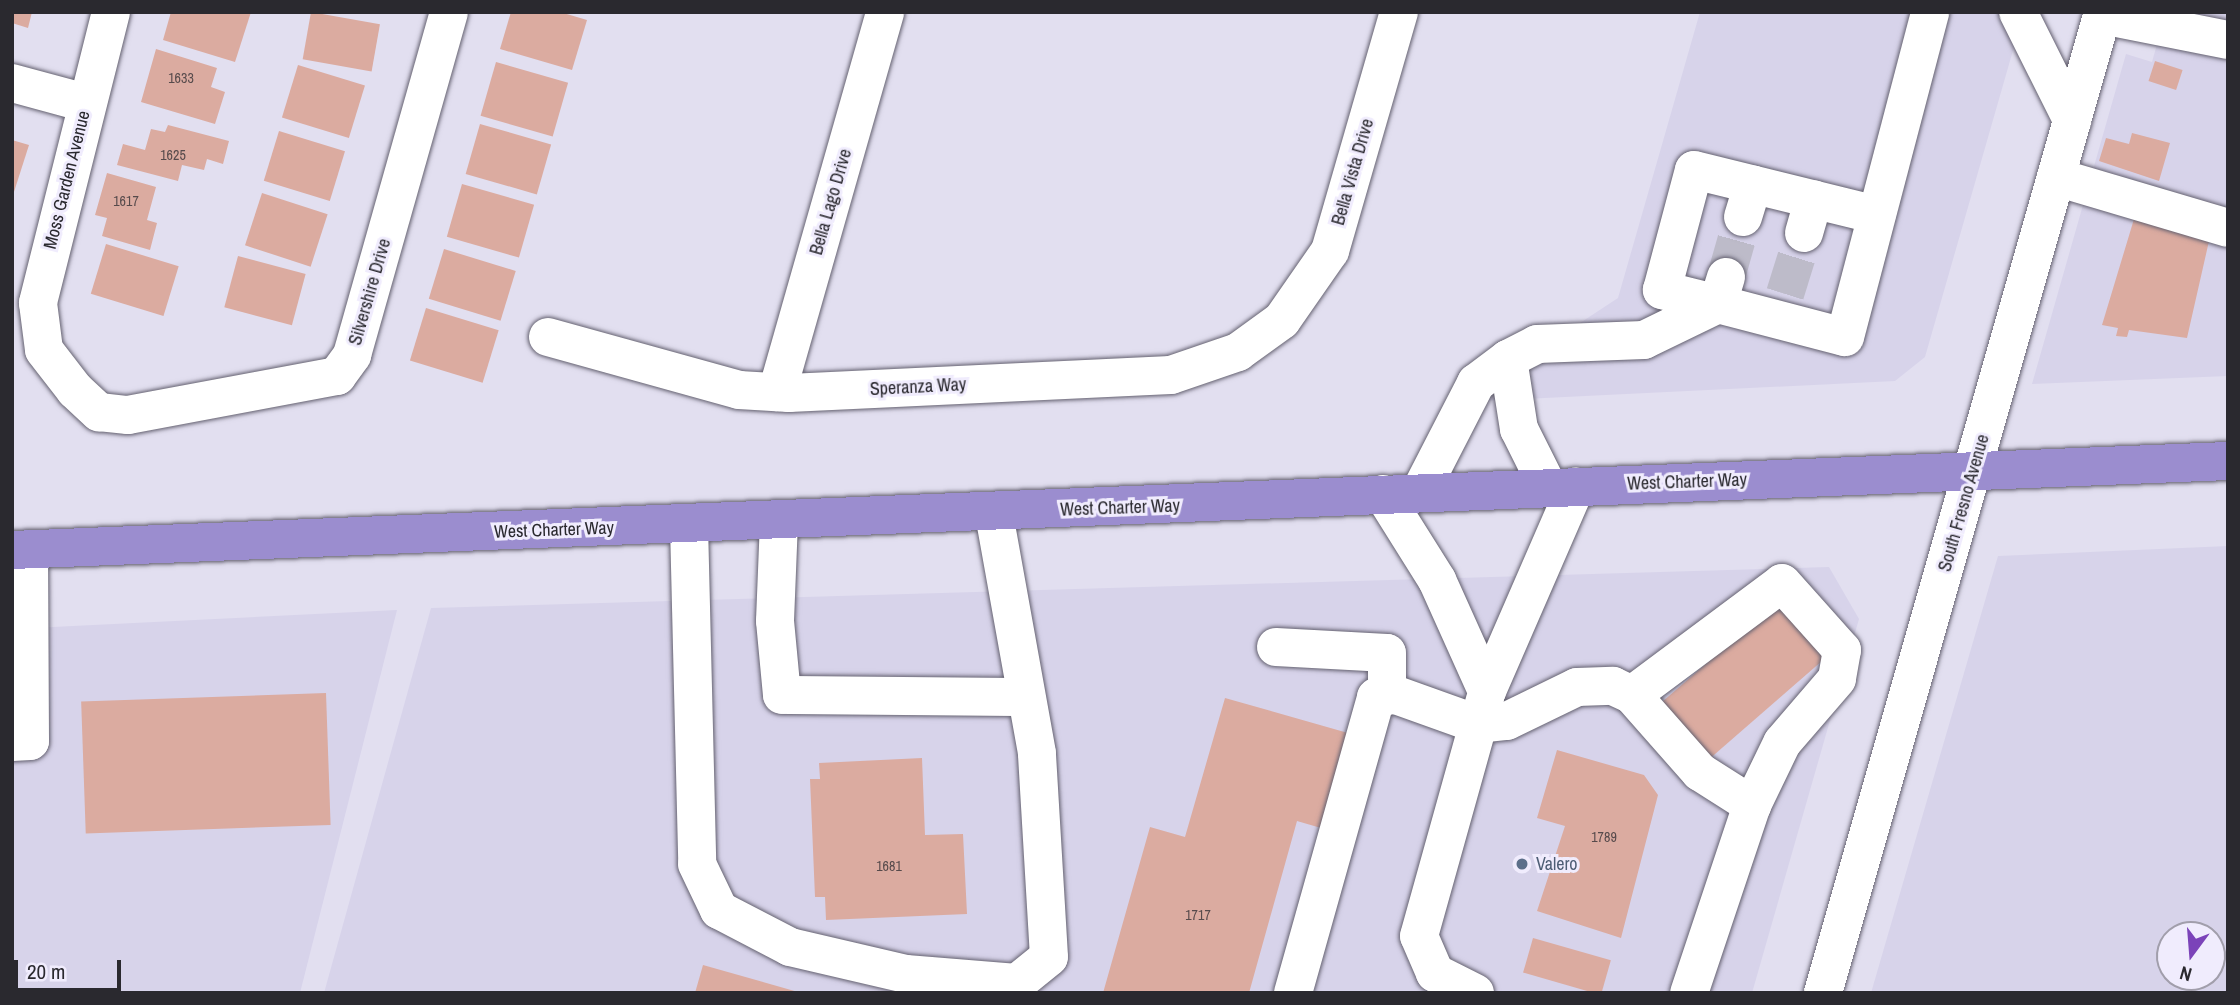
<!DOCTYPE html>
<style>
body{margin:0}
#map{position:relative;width:2240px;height:1005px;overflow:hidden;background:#e2dff0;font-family:"Archivo Narrow",sans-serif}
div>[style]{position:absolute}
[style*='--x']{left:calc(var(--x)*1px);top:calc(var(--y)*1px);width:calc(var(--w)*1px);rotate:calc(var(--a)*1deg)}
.built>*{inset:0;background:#d7d3ea}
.building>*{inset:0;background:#dbaba0;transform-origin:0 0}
.minor-tunnel>*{height:38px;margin-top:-19px;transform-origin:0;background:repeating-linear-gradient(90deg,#bdbbc9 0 38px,transparent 0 57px)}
.roads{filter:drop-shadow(0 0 2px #646170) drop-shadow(0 0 2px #646170)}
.minor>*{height:38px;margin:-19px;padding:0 19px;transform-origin:19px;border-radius:19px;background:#fff}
.highway>*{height:38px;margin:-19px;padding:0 19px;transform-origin:19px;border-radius:19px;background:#9b8dcf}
.dots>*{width:19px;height:19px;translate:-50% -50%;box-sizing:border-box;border:4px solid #f0ecfd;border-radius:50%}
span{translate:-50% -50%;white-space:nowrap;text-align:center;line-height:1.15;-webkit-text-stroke:6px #f0ecfd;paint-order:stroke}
.number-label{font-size:14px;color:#564a4b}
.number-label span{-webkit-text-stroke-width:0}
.street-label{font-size:18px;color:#2a292f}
.service-label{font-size:18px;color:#4e5e75}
.left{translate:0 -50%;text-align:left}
.frame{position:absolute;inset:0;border:14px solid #2a292f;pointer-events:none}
.north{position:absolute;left:2156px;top:921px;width:70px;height:70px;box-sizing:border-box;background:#f0ecfd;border:2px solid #a19eab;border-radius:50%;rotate:196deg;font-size:19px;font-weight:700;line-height:28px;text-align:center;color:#2a292f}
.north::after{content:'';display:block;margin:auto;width:24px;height:32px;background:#7b43b9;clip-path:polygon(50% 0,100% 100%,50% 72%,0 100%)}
.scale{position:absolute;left:14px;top:960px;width:107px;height:32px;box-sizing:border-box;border:4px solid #2a292f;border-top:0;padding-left:9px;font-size:21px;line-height:24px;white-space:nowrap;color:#2a292f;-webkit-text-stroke:5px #f0ecfd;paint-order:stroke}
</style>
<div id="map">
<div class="built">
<i style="clip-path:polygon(1700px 12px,2024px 12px,1925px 357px,1895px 381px,1460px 402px,1618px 298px)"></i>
<i style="clip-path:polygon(2166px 12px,2228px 12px,2228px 376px,2032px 384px,2126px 54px,2152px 62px)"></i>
<i style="clip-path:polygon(evenodd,2228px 546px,2228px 993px,1871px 993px,1998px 556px,2228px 546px,2170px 935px,2212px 935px,2212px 977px,2170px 977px,2170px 935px)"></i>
<i style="clip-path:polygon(1829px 567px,1859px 619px,1752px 993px,324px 993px,431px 608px)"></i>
<i style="clip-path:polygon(397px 610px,300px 993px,12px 993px,12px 629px)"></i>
</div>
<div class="building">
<i style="clip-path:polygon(12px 12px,32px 12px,28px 28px,12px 23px)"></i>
<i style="clip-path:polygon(171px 12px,251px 12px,235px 62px,163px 40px)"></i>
<i style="left:311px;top:12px;width:70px;height:48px;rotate:10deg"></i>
<i style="clip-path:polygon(511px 12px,560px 12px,587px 20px,572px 70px,500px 49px)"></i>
<i style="clip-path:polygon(156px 49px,217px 68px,211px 87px,225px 92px,215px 124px,141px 102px)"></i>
<i style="left:2155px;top:61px;width:29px;height:21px;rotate:18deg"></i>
<i style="left:496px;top:62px;width:75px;height:56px;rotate:16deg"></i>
<i style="left:298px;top:65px;width:70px;height:55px;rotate:17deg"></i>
<i style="left:480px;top:124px;width:74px;height:52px;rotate:16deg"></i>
<i style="clip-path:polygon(168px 125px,229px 141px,223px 164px,207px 159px,204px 170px,182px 165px,178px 181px,117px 165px,123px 144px,145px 150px,151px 129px,165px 132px)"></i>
<i style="left:279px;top:131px;width:69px;height:52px;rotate:17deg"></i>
<i style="clip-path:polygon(2132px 133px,2170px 143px,2159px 181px,2099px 161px,2106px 138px,2129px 144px)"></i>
<i style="clip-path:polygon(12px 140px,29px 145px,13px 195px,12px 195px)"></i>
<i style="clip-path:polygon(107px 173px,156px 187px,147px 220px,157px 223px,150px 250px,102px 236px,107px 218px,95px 215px)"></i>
<i style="left:462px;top:184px;width:75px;height:55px;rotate:16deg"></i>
<i style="left:262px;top:193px;width:69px;height:55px;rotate:18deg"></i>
<i style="clip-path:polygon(2134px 219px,2209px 241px,2187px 338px,2129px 330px,2127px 337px,2116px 336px,2118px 328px,2102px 325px)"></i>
<i style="left:106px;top:244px;width:76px;height:52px;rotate:17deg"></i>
<i style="left:444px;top:249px;width:75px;height:52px;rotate:17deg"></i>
<i style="left:238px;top:256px;width:70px;height:53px;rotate:15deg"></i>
<i style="left:426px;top:308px;width:76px;height:55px;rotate:17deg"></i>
<i style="left:1776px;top:603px;width:74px;height:164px;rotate:49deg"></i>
<i style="left:326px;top:693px;width:132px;height:245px;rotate:88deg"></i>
<i style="clip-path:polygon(1225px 698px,1348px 733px,1321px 828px,1297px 821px,1249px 993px,1103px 993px,1150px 827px,1185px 837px)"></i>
<i style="clip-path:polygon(1557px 750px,1644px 775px,1658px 795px,1621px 938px,1537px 911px,1565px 826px,1537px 818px)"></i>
<i style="clip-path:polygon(922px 758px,925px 835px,963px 834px,967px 914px,826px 920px,825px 897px,815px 897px,810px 779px,820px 779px,819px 763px)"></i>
<i style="left:1533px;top:938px;width:81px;height:36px;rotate:16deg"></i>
<i style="clip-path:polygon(703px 965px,798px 992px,798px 993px,695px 993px)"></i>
</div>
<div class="minor-tunnel">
<i style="--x:1726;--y:277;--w:62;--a:-74.2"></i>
<i style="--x:1785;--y:294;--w:64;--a:-72.7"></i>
</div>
<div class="roads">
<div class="minor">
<i style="--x:111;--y:12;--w:300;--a:104.1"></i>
<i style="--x:38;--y:303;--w:47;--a:82.7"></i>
<i style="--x:44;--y:350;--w:51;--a:52.2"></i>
<i style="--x:75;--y:390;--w:33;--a:43"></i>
<i style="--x:99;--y:412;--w:29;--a:6"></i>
<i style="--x:128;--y:415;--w:213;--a:-10.6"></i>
<i style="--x:337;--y:376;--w:26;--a:-54"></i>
<i style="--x:352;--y:355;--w:356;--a:-74.2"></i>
<i style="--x:2018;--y:12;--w:121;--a:63.4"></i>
<i style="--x:2102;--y:15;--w:128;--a:11.2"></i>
<i style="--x:12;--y:83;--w:77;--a:15.1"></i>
<i style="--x:2056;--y:177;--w:179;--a:16.5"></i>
<i style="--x:1743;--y:217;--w:34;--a:-73"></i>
<i style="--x:1804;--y:233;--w:35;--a:-74"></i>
<i style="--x:1726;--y:277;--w:28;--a:107"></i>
<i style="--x:1718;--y:304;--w:58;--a:-166"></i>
<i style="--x:1662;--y:290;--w:124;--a:-75.1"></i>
<i style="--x:1694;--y:170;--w:188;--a:13.8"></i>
<i style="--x:548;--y:337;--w:198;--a:15.5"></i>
<i style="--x:739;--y:390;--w:50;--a:3.4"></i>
<i style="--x:789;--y:393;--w:382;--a:-2.7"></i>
<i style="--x:1171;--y:375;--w:71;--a:-18.9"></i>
<i style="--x:1238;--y:352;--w:54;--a:-36"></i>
<i style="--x:1282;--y:320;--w:84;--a:-55.2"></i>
<i style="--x:1330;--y:251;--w:249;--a:-73.9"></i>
<i style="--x:1508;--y:359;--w:33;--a:-27"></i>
<i style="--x:1537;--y:344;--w:107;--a:-2.1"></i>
<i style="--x:1644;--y:340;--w:82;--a:-25.9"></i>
<i style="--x:1718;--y:304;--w:131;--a:14.6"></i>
<i style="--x:1845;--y:337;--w:336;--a:-75.3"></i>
<i style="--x:777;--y:392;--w:395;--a:-74.1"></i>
<i style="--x:1420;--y:492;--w:123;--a:-62.8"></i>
<i style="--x:1476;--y:383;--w:40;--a:-37"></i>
<i style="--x:1508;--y:359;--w:71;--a:81.1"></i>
<i style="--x:1519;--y:429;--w:65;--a:63.4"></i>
<i style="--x:1383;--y:494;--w:102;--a:57.9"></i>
<i style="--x:1437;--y:580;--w:122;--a:65.8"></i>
<i style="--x:1487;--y:691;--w:223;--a:-66.5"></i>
<i style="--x:779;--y:521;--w:100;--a:92.3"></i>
<i style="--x:775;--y:621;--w:74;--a:84.6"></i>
<i style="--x:782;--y:695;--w:243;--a:0.5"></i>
<i style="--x:689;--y:525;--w:339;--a:88.6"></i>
<i style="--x:697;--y:864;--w:51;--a:64.4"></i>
<i style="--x:719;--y:910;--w:80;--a:27.5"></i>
<i style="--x:790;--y:947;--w:119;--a:13.1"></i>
<i style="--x:906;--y:974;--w:111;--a:4.6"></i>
<i style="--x:1017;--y:983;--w:41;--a:-39.1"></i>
<i style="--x:1049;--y:957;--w:204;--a:-93.4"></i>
<i style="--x:1037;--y:753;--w:244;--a:-100.2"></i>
<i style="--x:1276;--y:647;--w:111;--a:3.1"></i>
<i style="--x:1387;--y:653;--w:43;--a:90"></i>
<i style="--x:1632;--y:695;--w:187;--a:-36.7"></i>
<i style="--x:1782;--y:583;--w:90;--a:48.2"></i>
<i style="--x:1842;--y:650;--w:29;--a:100"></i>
<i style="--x:1837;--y:679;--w:84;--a:130.7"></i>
<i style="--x:1782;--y:743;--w:69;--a:115.8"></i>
<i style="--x:12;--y:742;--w:18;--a:-3"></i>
<i style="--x:30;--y:741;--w:191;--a:-90.3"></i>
<i style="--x:1293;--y:993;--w:307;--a:-74.3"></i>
<i style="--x:1376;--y:697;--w:20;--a:-6"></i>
<i style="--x:1396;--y:695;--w:86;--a:19.7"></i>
<i style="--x:1477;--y:724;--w:30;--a:-6"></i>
<i style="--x:1507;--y:721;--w:78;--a:-25.9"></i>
<i style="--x:1577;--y:687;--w:36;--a:-2"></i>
<i style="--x:1613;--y:686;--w:21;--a:25"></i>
<i style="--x:1632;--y:695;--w:103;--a:48.6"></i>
<i style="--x:1700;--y:772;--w:62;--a:32.4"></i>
<i style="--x:1752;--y:805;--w:198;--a:108.5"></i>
<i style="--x:1475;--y:993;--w:45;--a:-153.4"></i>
<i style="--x:1435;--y:973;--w:40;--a:-113.4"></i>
<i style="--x:1419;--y:936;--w:245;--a:-74.4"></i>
<i style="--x:1823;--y:993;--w:1020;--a:-74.07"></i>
</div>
<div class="highway">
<i style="--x:12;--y:550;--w:2218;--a:-2.3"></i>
</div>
</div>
<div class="dots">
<i style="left:1522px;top:864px;background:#5c6f8a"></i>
</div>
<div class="number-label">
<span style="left:181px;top:78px">1633</span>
<span style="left:173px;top:155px">1625</span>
<span style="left:126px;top:201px">1617</span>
<span style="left:1604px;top:837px">1789</span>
<span style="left:889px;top:866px">1681</span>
<span style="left:1198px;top:915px">1717</span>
</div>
<div class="street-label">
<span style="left:1353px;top:172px;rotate:-74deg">Bella Vista Drive</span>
<span style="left:67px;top:180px;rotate:-76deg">Moss Garden Avenue</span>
<span style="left:831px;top:202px;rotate:-74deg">Bella Lago Drive</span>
<span style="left:370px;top:292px;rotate:-74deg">Silvershire Drive</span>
<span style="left:918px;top:387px;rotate:-3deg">Speranza Way</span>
<span style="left:1687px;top:482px;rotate:-2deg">West Charter Way</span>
<span style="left:1964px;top:503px;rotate:-74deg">South Fresno Avenue</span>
<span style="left:1120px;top:508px;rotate:-2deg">West Charter Way</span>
<span style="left:554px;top:530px;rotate:-2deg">West Charter Way</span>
</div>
<div class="service-label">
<span class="left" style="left:1536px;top:864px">Valero</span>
</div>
<div class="frame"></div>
<div class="north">N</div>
<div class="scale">20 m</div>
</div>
